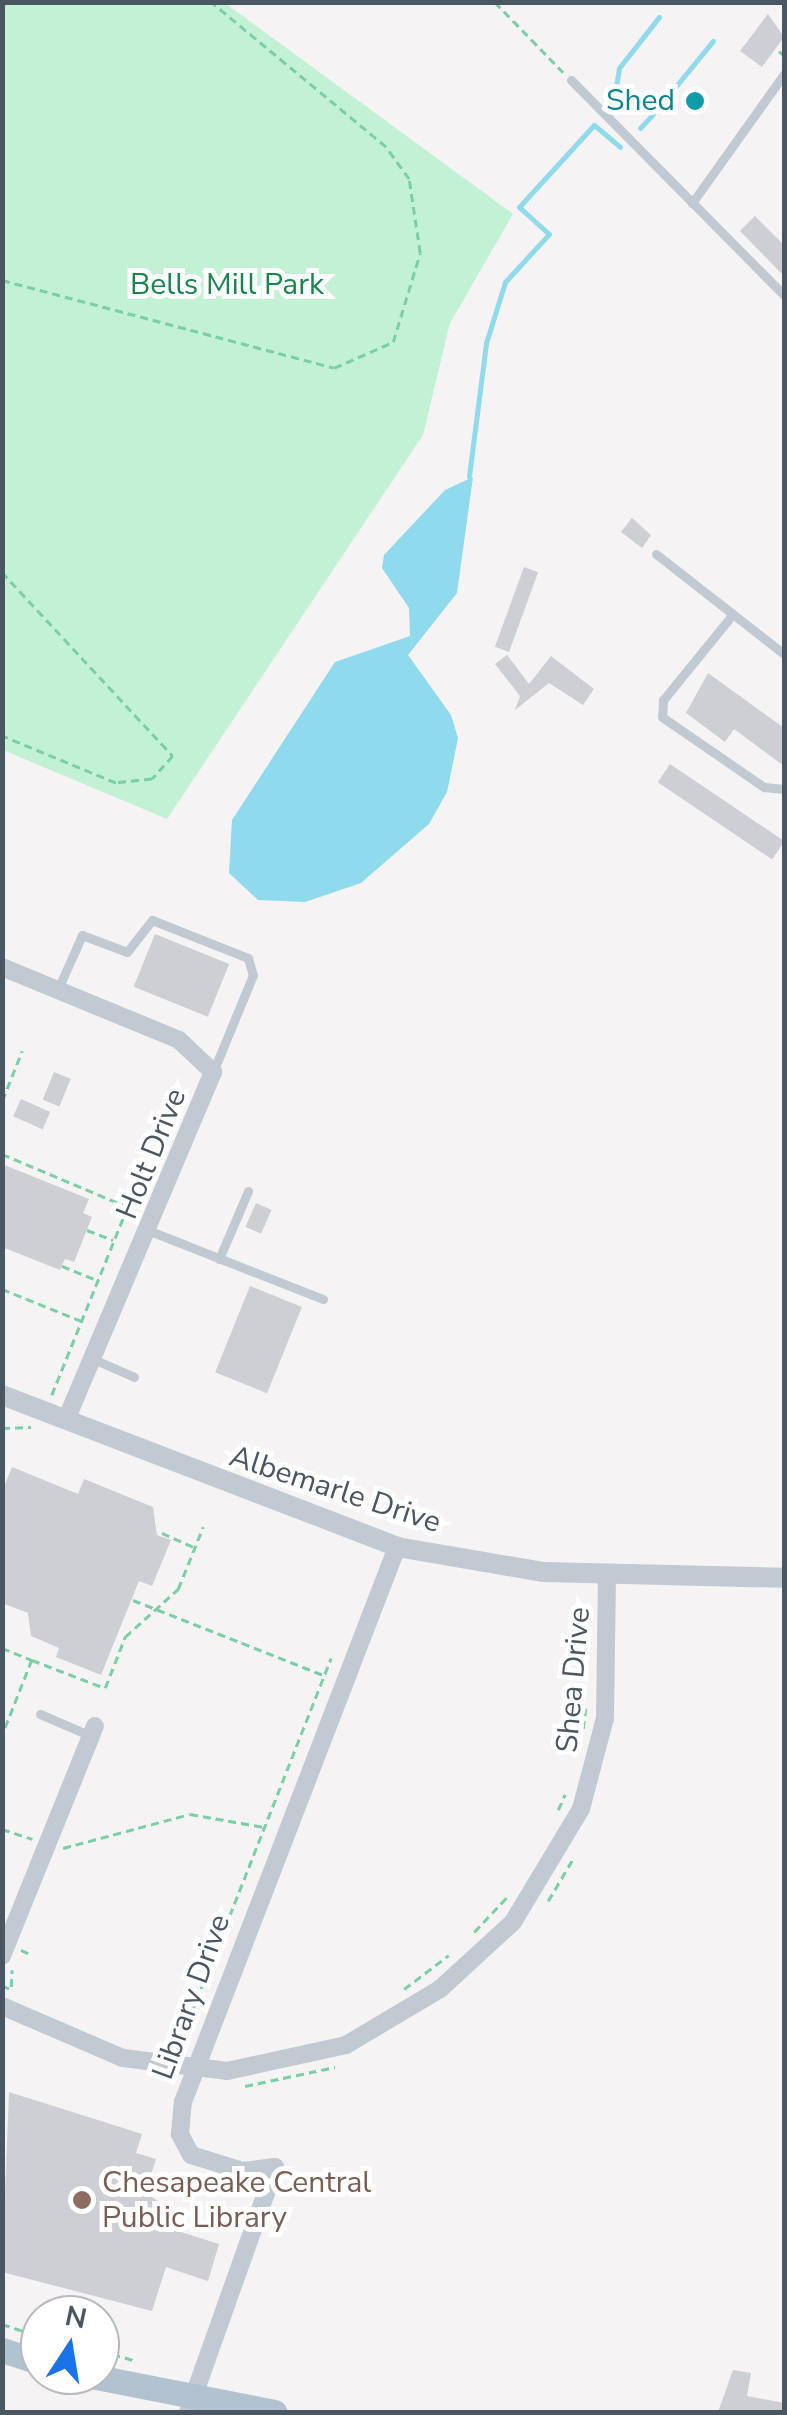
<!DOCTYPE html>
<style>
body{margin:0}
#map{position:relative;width:787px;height:2415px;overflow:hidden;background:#f5f3f3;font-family:"Nunito Sans",sans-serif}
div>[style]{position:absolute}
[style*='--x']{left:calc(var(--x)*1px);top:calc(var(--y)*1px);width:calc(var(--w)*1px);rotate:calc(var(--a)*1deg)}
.green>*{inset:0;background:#c3f1d5}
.water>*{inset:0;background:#90daee}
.stream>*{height:5px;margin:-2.5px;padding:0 2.5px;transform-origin:2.5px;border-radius:2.5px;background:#90daee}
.building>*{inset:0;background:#cdcfd5;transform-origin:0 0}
.path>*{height:2.5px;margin-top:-1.25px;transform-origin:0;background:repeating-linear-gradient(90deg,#7ad0a6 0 8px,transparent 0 13px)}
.service>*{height:9px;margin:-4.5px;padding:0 4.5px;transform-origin:4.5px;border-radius:4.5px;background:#c1cad2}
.minor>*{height:18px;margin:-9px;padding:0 9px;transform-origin:9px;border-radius:9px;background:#c1cad2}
.tertiary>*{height:20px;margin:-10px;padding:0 10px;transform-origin:10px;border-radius:10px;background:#c1cad2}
.primary>*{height:25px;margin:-12.5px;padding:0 12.5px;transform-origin:12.5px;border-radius:12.5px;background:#b3c2d1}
.dots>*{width:28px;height:28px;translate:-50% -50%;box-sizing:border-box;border:5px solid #fff;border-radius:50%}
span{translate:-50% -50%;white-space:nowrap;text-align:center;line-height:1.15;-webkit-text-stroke:10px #fff;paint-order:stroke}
.culture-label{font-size:30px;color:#0d838f}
.right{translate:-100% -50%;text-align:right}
.park-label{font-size:30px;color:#17864f}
.street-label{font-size:30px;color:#4a5661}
.education-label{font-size:30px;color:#785e54}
.left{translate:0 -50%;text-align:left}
.frame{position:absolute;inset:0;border:5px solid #4a5661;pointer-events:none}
.north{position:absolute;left:20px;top:2295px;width:100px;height:100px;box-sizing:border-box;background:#fff;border:2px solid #b7bbc0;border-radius:50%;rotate:12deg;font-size:28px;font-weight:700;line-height:40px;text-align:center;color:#4a5661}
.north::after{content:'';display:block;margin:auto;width:35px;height:45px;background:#1a73e8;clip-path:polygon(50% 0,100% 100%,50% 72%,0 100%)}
</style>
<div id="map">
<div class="green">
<i style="clip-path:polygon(2px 3px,225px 3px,513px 214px,450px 323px,423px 435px,167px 819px,3px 750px)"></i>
</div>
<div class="water">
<i style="clip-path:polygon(473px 477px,457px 593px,408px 655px,451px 715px,458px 738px,447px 792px,429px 824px,361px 883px,305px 902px,258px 900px,229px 873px,232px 820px,335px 662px,410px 636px,409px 608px,382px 568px,384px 555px,445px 490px)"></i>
</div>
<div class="stream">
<i style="--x:663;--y:102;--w:79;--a:-50.7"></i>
<i style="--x:613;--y:106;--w:38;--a:-81"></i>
<i style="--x:619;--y:68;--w:65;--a:-51.9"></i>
<i style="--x:640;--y:128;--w:19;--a:-47"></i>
<i style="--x:469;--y:476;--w:134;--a:-82.7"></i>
<i style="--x:486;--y:343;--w:64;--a:-72.7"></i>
<i style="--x:505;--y:282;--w:65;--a:-47.5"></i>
<i style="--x:549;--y:234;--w:40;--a:-138"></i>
<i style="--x:519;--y:207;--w:111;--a:-47.6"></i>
<i style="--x:594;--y:125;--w:34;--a:40"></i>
</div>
<div class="building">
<i style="clip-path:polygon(768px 14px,784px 37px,762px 67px,740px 51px)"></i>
<i style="clip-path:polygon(755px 216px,784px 245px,784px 276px,740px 231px)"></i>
<i style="clip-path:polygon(632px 518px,651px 535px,642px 548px,621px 532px)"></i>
<i style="left:524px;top:567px;width:15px;height:85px;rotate:20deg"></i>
<i style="clip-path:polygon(507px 655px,529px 684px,551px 656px,594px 689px,583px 705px,549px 683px,515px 710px,520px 696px,495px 664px)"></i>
<i style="clip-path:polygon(708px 673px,784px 728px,784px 766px,734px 729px,725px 742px,686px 713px)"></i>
<i style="left:670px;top:764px;width:138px;height:22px;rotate:34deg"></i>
<i style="left:155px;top:934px;width:80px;height:57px;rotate:22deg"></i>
<i style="left:54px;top:1072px;width:18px;height:30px;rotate:22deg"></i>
<i style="left:21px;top:1099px;width:32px;height:19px;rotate:24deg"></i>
<i style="clip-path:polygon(2px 1164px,89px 1199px,83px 1213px,92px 1217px,74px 1262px,65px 1259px,60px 1270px,2px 1247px)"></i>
<i style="left:256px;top:1203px;width:17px;height:26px;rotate:24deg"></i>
<i style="left:250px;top:1286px;width:56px;height:93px;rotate:22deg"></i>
<i style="clip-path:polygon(12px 1467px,78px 1494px,84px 1479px,153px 1507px,157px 1535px,171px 1540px,152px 1586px,139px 1581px,101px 1675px,56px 1657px,59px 1648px,31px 1636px,28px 1613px,2px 1603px,2px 1492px)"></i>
<i style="clip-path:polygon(9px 2092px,142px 2134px,136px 2153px,156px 2159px,145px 2193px,165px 2205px,162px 2226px,219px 2244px,208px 2281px,166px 2267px,152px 2311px,2px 2272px)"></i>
<i style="clip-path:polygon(733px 2370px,751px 2373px,747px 2396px,784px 2403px,784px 2412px,718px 2412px)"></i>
</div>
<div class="path">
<i style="--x:495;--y:2;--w:98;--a:45.8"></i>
<i style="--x:779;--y:51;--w:6;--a:39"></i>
<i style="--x:2;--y:280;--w:343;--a:14.8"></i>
<i style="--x:334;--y:368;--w:64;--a:-23.8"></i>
<i style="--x:393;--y:342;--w:93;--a:-73.1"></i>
<i style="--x:420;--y:253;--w:75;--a:-98.5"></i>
<i style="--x:409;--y:179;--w:39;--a:-126"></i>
<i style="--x:386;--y:147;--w:227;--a:-140.4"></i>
<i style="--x:2;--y:572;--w:251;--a:47.1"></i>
<i style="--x:173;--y:756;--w:31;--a:132"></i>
<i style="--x:152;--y:779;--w:36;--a:174"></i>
<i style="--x:116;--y:783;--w:123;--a:-157.6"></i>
<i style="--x:2;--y:1101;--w:54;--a:-68.2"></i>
<i style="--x:2;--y:1154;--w:137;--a:22.8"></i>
<i style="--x:128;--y:1207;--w:203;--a:112"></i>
<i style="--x:87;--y:1230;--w:28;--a:21"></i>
<i style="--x:62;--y:1266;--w:38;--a:22"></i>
<i style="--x:2;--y:1289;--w:88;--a:21.9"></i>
<i style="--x:2;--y:1428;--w:29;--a:-2"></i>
<i style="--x:162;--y:1533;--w:35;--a:24"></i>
<i style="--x:133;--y:1600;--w:204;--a:21.5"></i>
<i style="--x:2;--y:1648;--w:32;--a:22"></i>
<i style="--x:32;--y:1660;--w:82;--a:111.5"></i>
<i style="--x:32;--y:1660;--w:78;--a:21"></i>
<i style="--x:105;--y:1688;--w:55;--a:-68.6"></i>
<i style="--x:125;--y:1637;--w:72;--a:-42.2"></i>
<i style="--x:178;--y:1589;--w:67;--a:-68"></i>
<i style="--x:583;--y:1729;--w:24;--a:-83"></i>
<i style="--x:558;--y:1810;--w:17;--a:-66"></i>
<i style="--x:2;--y:1829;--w:32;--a:18"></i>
<i style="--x:63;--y:1848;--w:131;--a:-15"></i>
<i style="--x:190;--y:1814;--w:75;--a:10"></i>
<i style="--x:548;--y:1901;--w:51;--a:-59.4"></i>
<i style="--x:474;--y:1932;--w:47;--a:-46.7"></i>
<i style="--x:21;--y:1950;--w:10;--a:24"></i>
<i style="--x:2;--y:1985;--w:11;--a:27"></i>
<i style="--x:11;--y:1987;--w:17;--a:-87"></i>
<i style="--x:404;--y:1989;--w:56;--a:-37.1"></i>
<i style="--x:177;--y:2049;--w:420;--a:-68.5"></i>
<i style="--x:245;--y:2086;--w:92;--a:-11.9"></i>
<i style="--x:2;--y:2324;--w:40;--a:18"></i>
<i style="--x:100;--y:2350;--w:37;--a:17"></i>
</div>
<div class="service">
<i style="--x:571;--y:80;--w:303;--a:45.3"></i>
<i style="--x:692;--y:203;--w:158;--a:-54.5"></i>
<i style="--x:656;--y:554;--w:162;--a:38"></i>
<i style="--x:733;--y:614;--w:111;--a:129.1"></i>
<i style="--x:663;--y:700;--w:17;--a:93"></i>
<i style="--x:662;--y:717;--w:124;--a:34.5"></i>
<i style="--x:764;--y:787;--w:20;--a:6"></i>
<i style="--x:58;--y:989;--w:59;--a:-66"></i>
<i style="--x:82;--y:935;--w:48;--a:20.7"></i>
<i style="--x:127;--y:952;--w:41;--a:-52"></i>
<i style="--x:152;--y:920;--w:103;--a:21.6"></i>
<i style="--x:248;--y:958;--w:18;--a:74"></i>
<i style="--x:253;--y:975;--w:105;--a:112.4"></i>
<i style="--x:150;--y:1231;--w:186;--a:21.5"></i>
<i style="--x:219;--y:1259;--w:74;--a:-66.9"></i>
<i style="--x:91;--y:1358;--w:47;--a:23.8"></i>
<i style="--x:40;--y:1714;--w:56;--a:23.3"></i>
</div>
<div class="minor">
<i style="--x:2;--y:967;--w:191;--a:22.4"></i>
<i style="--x:179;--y:1040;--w:47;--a:43.3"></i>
<i style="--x:213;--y:1072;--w:378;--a:112.9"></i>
<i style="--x:2;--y:1956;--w:248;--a:-68"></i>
<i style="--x:2;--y:2006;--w:132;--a:23.3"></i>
<i style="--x:123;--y:2058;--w:105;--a:7.1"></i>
<i style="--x:227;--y:2071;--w:122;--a:-12.3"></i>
<i style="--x:346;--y:2045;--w:109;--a:-30.8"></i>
<i style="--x:440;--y:1989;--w:99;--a:-42.5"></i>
<i style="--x:513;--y:1922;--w:132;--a:-59"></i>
<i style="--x:581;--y:1809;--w:94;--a:-75.2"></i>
<i style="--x:605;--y:1718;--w:144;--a:-89.2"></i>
<i style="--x:188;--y:2412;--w:260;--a:-70.4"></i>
<i style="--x:275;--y:2167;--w:32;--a:173"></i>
<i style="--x:243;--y:2171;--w:54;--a:-162.9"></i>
<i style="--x:191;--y:2155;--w:24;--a:-118"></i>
<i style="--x:180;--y:2134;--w:32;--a:-85"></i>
<i style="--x:183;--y:2102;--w:595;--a:-68.91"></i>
</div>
<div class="tertiary">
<i style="--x:2;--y:1395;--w:423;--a:21"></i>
<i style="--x:397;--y:1547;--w:149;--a:9.7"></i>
<i style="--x:544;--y:1572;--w:240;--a:1.4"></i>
</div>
<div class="primary">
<i style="--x:2;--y:2350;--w:40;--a:18"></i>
<i style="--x:86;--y:2375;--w:192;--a:11.1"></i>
</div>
<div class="dots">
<i style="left:695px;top:101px;background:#0f9aa8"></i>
<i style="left:82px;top:2200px;background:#8d6e63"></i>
</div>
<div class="culture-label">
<span class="right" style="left:675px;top:101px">Shed</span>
</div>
<div class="park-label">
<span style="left:227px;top:285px">Bells Mill Park</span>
</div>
<div class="street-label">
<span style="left:152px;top:1154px;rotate:-68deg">Holt Drive</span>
<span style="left:335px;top:1490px;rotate:18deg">Albemarle Drive</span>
<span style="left:574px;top:1680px;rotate:-85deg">Shea Drive</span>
<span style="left:192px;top:1997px;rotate:-70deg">Library Drive</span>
</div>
<div class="education-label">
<span class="left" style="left:102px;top:2200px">Chesapeake Central<br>Public Library</span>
</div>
<div class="frame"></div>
<div class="north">N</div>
</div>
